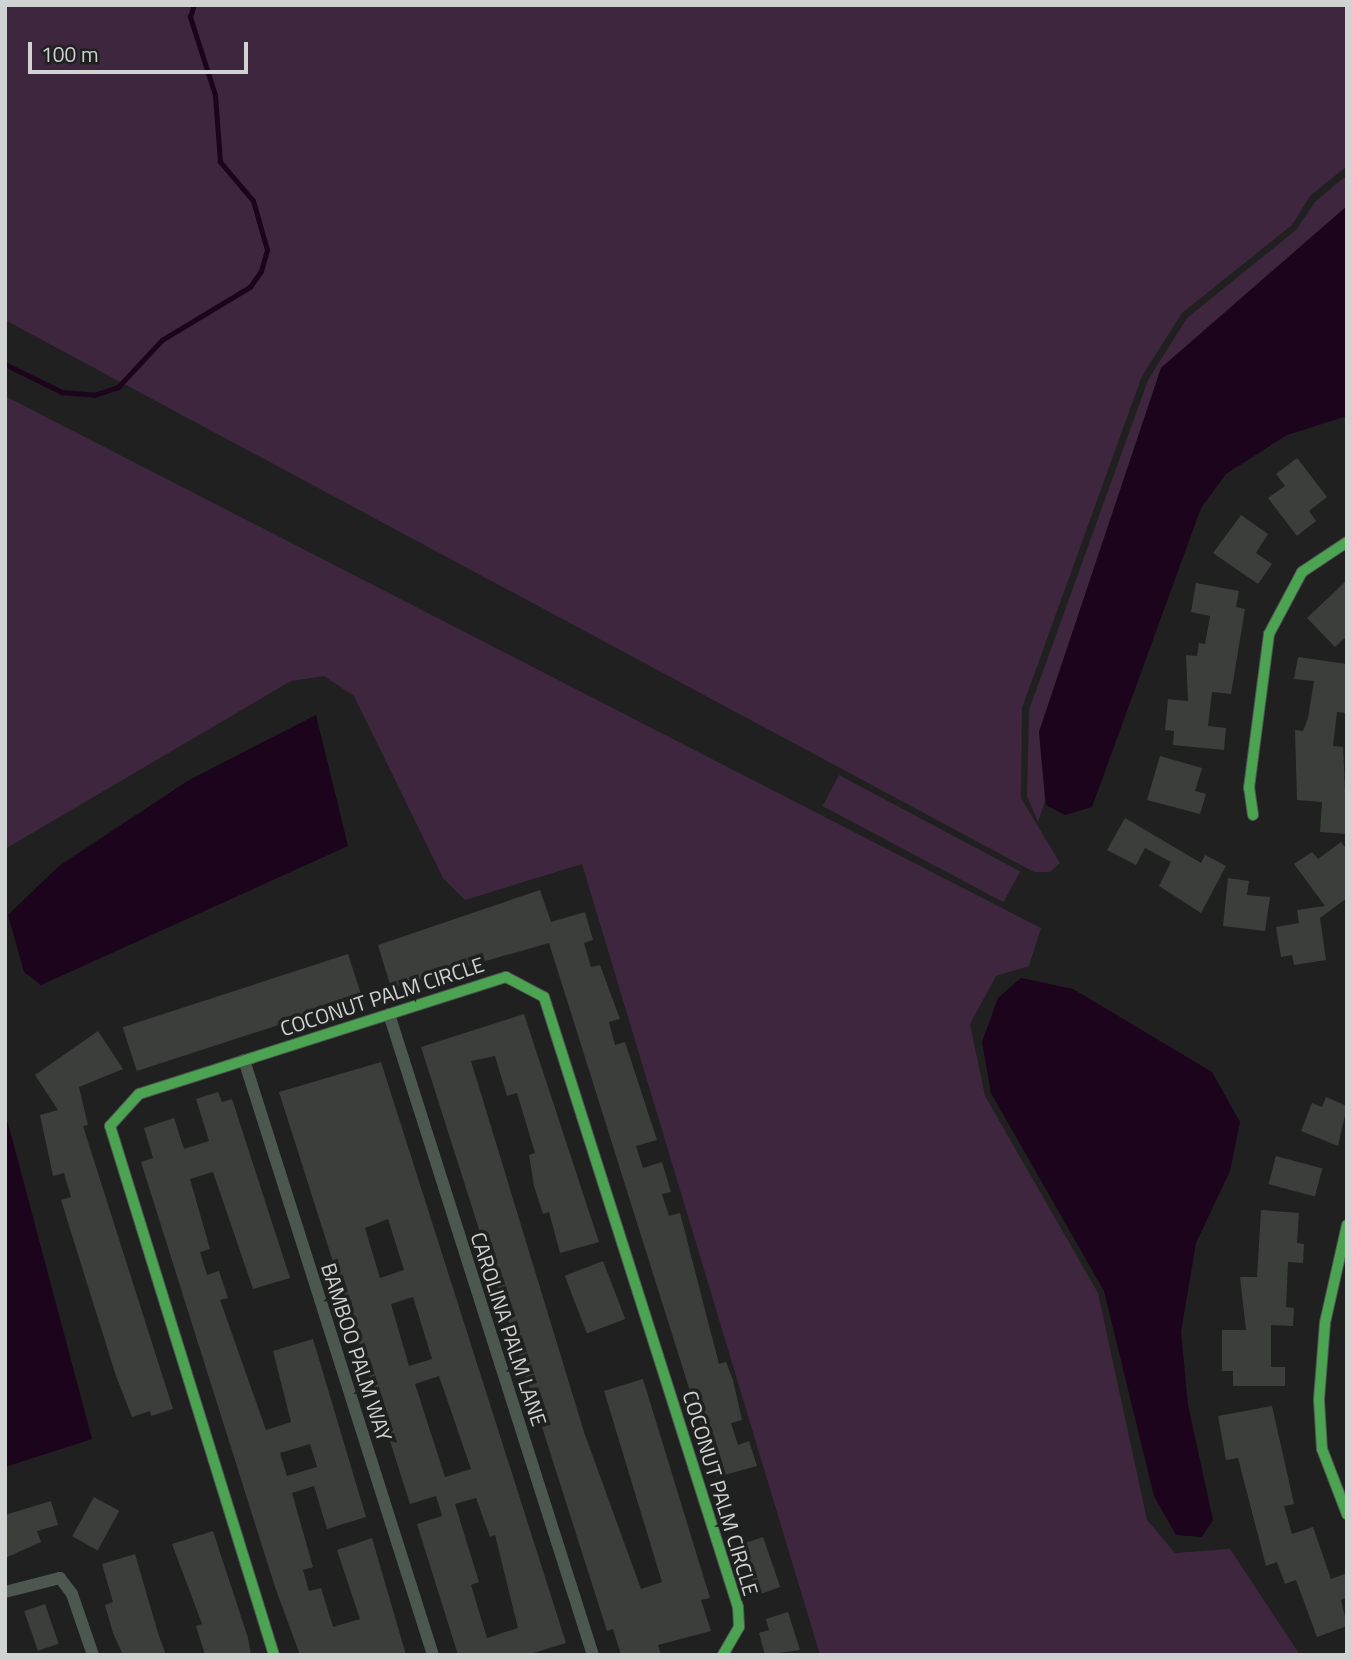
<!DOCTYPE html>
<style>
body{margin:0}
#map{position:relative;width:1352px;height:1660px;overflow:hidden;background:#1f201f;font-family:"Titillium Web",sans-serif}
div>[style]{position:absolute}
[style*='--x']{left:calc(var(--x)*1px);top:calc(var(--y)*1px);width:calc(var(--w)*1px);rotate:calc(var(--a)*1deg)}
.green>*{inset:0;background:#3f263f;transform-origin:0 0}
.water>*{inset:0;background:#1b041c}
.stream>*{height:4.5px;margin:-2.25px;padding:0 2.25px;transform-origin:2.25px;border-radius:2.25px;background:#1b041c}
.building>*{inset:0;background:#3c3e3c;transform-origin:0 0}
.street>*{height:12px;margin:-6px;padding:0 6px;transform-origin:6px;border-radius:6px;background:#4c5750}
.cycleway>*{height:10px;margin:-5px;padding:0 5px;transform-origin:5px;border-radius:5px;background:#4ca352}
span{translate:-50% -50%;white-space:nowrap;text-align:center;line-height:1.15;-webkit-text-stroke:7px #1e211f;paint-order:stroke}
.street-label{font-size:21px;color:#d0d3d1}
.frame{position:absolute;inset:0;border:7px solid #d0d3d1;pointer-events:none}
.scale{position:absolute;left:28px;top:42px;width:220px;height:32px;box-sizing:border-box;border:4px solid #d0d3d1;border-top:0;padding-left:9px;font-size:21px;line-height:24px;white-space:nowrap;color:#d0d3d1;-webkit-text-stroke:5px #1e211f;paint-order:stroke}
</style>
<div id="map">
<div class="green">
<i style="clip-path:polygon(5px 5px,1347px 5px,1347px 166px,1310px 196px,1292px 225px,1182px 313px,1142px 376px,1022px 708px,1021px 798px,1060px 863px,1050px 872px,1034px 872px,5px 320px)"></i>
<i style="clip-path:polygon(1347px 175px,1347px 206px,1161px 368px,1039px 732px,1045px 801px,1038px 822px,1027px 796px,1029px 710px,1148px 380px,1187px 318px,1296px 230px,1315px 202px)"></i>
<i style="clip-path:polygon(5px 396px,1041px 928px,1029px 966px,996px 976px,970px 1024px,985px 1096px,1098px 1293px,1147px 1520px,1175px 1553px,1230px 1549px,1300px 1655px,820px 1655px,582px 864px,465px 900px,443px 878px,354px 696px,324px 676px,291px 681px,5px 849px)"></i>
<i style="left:839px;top:775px;width:205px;height:35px;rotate:28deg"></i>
</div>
<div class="water">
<i style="clip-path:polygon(1347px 206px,1347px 416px,1287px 435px,1226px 474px,1201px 508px,1092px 807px,1065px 815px,1046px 805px,1039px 732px,1161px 368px)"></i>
<i style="clip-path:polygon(316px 715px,348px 846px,41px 985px,24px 972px,8px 915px,59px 866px,189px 780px)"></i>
<i style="clip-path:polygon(1021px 978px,1073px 989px,1212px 1072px,1240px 1122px,1230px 1171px,1196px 1243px,1181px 1332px,1188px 1405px,1213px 1520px,1202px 1537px,1176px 1535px,1154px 1496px,1104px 1291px,991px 1093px,982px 1042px,998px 998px)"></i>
<i style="clip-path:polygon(5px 1112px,92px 1439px,5px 1467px)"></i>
</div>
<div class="stream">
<i style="--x:5;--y:364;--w:64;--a:26.2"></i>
<i style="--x:62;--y:392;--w:32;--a:5"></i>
<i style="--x:94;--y:395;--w:25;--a:-18"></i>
<i style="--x:118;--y:387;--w:64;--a:-46.9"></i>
<i style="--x:162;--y:340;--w:103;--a:-31.1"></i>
<i style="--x:250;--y:287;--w:19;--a:-55"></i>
<i style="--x:261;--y:271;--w:22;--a:-74"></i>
<i style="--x:267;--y:250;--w:51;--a:-105.9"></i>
<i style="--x:253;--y:201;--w:51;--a:-130.2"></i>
<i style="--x:220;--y:162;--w:67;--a:-94.3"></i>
<i style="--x:215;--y:95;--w:82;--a:-107.8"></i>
<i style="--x:190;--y:17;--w:13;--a:-72"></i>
</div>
<div class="building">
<i style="clip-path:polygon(1297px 458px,1327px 497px,1309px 511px,1316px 521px,1297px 536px,1268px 498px,1285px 486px,1276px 474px)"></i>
<i style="clip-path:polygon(1241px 515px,1268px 534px,1256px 553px,1272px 564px,1258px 584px,1213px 553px)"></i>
<i style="clip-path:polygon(1347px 580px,1347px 636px,1335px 647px,1307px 618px)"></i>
<i style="clip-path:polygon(1196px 583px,1239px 591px,1236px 607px,1245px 609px,1231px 694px,1212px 692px,1208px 726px,1226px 728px,1224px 750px,1173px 745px,1174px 731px,1165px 730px,1168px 699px,1188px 701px,1186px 655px,1197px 656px,1199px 643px,1205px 644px,1210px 616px,1191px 612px)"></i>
<i style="clip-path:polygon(1298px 657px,1347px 664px,1347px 713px,1337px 712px,1333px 746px,1343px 747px,1347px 834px,1320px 832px,1322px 802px,1297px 800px,1295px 730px,1303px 731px,1308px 718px,1314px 681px,1294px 679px)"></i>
<i style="clip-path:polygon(1160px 756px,1202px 768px,1195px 791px,1206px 794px,1200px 814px,1147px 800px)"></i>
<i style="clip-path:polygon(1125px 818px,1201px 863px,1205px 855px,1226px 866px,1201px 913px,1159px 886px,1171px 862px,1145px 848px,1136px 865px,1107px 850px)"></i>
<i style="clip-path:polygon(1341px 842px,1347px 850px,1347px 898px,1320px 918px,1326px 960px,1294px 965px,1292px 955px,1281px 957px,1276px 927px,1299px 923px,1297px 910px,1325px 906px,1294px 864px,1312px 852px,1318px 859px)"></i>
<i style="clip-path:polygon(1228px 878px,1249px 881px,1247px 895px,1270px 897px,1265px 931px,1223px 926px)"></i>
<i style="clip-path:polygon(540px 890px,551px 922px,585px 912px,593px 940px,584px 943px,591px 967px,600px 965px,620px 1019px,609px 1022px,615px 1045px,625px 1042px,657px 1140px,636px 1146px,643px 1168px,662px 1162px,671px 1192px,662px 1194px,669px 1216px,680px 1213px,719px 1364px,726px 1362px,733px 1380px,742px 1420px,731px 1423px,738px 1445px,749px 1441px,757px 1466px,717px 1477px,549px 943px,391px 988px,378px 945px)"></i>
<i style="left:348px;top:954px;width:46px;height:237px;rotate:72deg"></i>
<i style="clip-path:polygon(524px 1014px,599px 1242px,560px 1253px,549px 1212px,543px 1214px,534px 1186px,529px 1155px,535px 1153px,517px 1093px,507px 1096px,495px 1056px,471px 1061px,584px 1432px,641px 1589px,662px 1582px,604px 1391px,643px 1379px,710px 1598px,701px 1600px,711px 1631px,658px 1645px,661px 1655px,621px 1655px,613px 1629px,607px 1631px,421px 1047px)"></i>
<i style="clip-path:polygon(98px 1031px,123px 1069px,79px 1087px,88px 1125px,83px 1126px,173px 1409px,151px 1416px,150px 1411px,132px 1417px,116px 1376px,61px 1200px,71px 1197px,64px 1173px,53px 1176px,40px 1115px,58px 1110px,35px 1075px)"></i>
<i style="clip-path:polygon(evenodd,381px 1062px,566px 1643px,527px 1655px,458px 1655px,417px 1524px,442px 1516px,436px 1496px,410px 1504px,279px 1092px,381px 1062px,388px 1219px,404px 1270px,380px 1278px,365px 1228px,388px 1219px,381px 1062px,413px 1297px,432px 1359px,409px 1366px,391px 1304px,413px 1297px,381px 1062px,439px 1376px,471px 1469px,445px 1477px,415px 1384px,439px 1376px,381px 1062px,476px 1498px,490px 1537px,495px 1535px,518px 1628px,487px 1638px,471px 1585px,479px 1582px,455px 1504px,476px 1498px)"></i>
<i style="clip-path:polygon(evenodd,218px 1092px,222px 1102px,232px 1099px,290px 1278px,253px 1289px,213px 1172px,190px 1179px,210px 1249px,200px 1252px,207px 1275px,219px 1271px,228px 1298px,220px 1300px,266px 1430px,291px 1422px,273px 1351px,313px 1339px,366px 1517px,327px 1529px,314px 1486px,292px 1493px,313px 1567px,303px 1570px,309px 1591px,321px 1588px,333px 1627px,360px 1619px,337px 1550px,372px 1538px,406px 1655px,300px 1655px,275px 1587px,141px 1162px,153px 1158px,144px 1128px,174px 1118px,184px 1149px,209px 1141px,196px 1099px,218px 1092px,310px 1444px,317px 1467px,287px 1476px,280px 1453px,310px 1444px)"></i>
<i style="clip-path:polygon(1326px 1097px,1347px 1106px,1338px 1146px,1301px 1131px,1312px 1103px,1322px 1107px)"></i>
<i style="left:1276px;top:1156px;width:48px;height:29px;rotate:15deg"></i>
<i style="clip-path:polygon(1261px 1210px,1299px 1213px,1297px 1243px,1304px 1244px,1303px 1263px,1288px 1262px,1286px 1307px,1294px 1308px,1293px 1326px,1271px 1325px,1271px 1367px,1285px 1367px,1285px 1386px,1233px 1386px,1233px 1371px,1222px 1371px,1222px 1330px,1246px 1330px,1240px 1277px,1257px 1277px)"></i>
<i style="left:603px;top:1261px;width:62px;height:41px;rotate:69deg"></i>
<i style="clip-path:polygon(1272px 1406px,1294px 1504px,1284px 1506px,1292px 1534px,1313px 1527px,1331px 1579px,1345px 1574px,1347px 1581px,1347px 1597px,1341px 1600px,1347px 1626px,1317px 1637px,1296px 1580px,1285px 1584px,1277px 1562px,1266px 1566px,1238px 1458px,1226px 1460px,1218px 1416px)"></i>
<i style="left:94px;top:1497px;width:29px;height:45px;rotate:29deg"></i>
<i style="clip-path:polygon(51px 1501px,58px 1525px,37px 1531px,41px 1542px,5px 1558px,5px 1515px)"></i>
<i style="clip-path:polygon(213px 1531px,248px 1638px,251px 1655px,205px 1655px,196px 1626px,202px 1624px,172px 1544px)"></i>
<i style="left:763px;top:1537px;width:53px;height:24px;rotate:71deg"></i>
<i style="clip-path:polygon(135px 1554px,158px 1633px,166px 1655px,123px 1655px,113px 1633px,105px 1605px,113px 1602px,102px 1564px)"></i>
<i style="left:45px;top:1604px;width:42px;height:22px;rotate:71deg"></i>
<i style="clip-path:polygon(788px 1612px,800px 1650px,765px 1655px,759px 1633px,769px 1630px,766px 1619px)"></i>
</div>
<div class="street">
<i style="--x:1253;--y:815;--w:27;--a:-98"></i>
<i style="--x:1249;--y:788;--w:155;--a:-82.6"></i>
<i style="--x:1269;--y:634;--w:70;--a:-62"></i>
<i style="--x:1302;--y:572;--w:54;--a:-33.7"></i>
<i style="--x:389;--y:1014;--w:673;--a:72.35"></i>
<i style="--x:244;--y:1060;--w:624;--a:72.38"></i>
<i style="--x:1347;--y:1225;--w:100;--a:102.7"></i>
<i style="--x:1325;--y:1323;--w:77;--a:94.5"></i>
<i style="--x:1319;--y:1400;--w:49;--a:86.5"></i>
<i style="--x:1322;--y:1449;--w:70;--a:69"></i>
<i style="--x:5;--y:1592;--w:57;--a:-14.3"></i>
<i style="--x:60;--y:1578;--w:20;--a:53"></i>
<i style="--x:72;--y:1594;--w:65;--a:71"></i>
<i style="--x:274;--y:1655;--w:554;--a:-107.22"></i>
<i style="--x:110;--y:1126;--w:43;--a:-47.8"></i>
<i style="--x:139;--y:1094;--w:385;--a:-17.7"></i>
<i style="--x:506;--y:977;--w:43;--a:27.8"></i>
<i style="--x:544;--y:997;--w:640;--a:72.36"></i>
<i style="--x:738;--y:1607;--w:20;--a:87"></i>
<i style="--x:739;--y:1627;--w:32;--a:120"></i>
</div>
<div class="cycleway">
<i style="--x:1253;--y:815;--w:27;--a:-98"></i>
<i style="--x:1249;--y:788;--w:155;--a:-82.6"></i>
<i style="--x:1269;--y:634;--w:70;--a:-62"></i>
<i style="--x:1302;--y:572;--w:54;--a:-33.7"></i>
<i style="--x:1347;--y:1225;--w:100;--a:102.7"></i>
<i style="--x:1325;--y:1323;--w:77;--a:94.5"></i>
<i style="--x:1319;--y:1400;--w:49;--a:86.5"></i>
<i style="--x:1322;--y:1449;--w:70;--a:69"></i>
<i style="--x:274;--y:1655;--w:554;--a:-107.22"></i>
<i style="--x:110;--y:1126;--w:43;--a:-47.8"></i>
<i style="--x:139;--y:1094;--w:385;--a:-17.7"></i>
<i style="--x:506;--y:977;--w:43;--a:27.8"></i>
<i style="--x:544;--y:997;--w:640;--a:72.36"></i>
<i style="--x:738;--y:1607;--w:20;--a:87"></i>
<i style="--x:739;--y:1627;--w:32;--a:120"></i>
</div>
<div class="street-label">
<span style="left:382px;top:996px;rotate:-18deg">COCONUT PALM CIRCLE</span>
<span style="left:509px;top:1329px;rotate:72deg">CAROLINA PALM LANE</span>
<span style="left:357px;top:1352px;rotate:72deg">BAMBOO PALM WAY</span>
<span style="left:721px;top:1493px;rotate:73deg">COCONUT PALM CIRCLE</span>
</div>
<div class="frame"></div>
<div class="scale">100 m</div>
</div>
